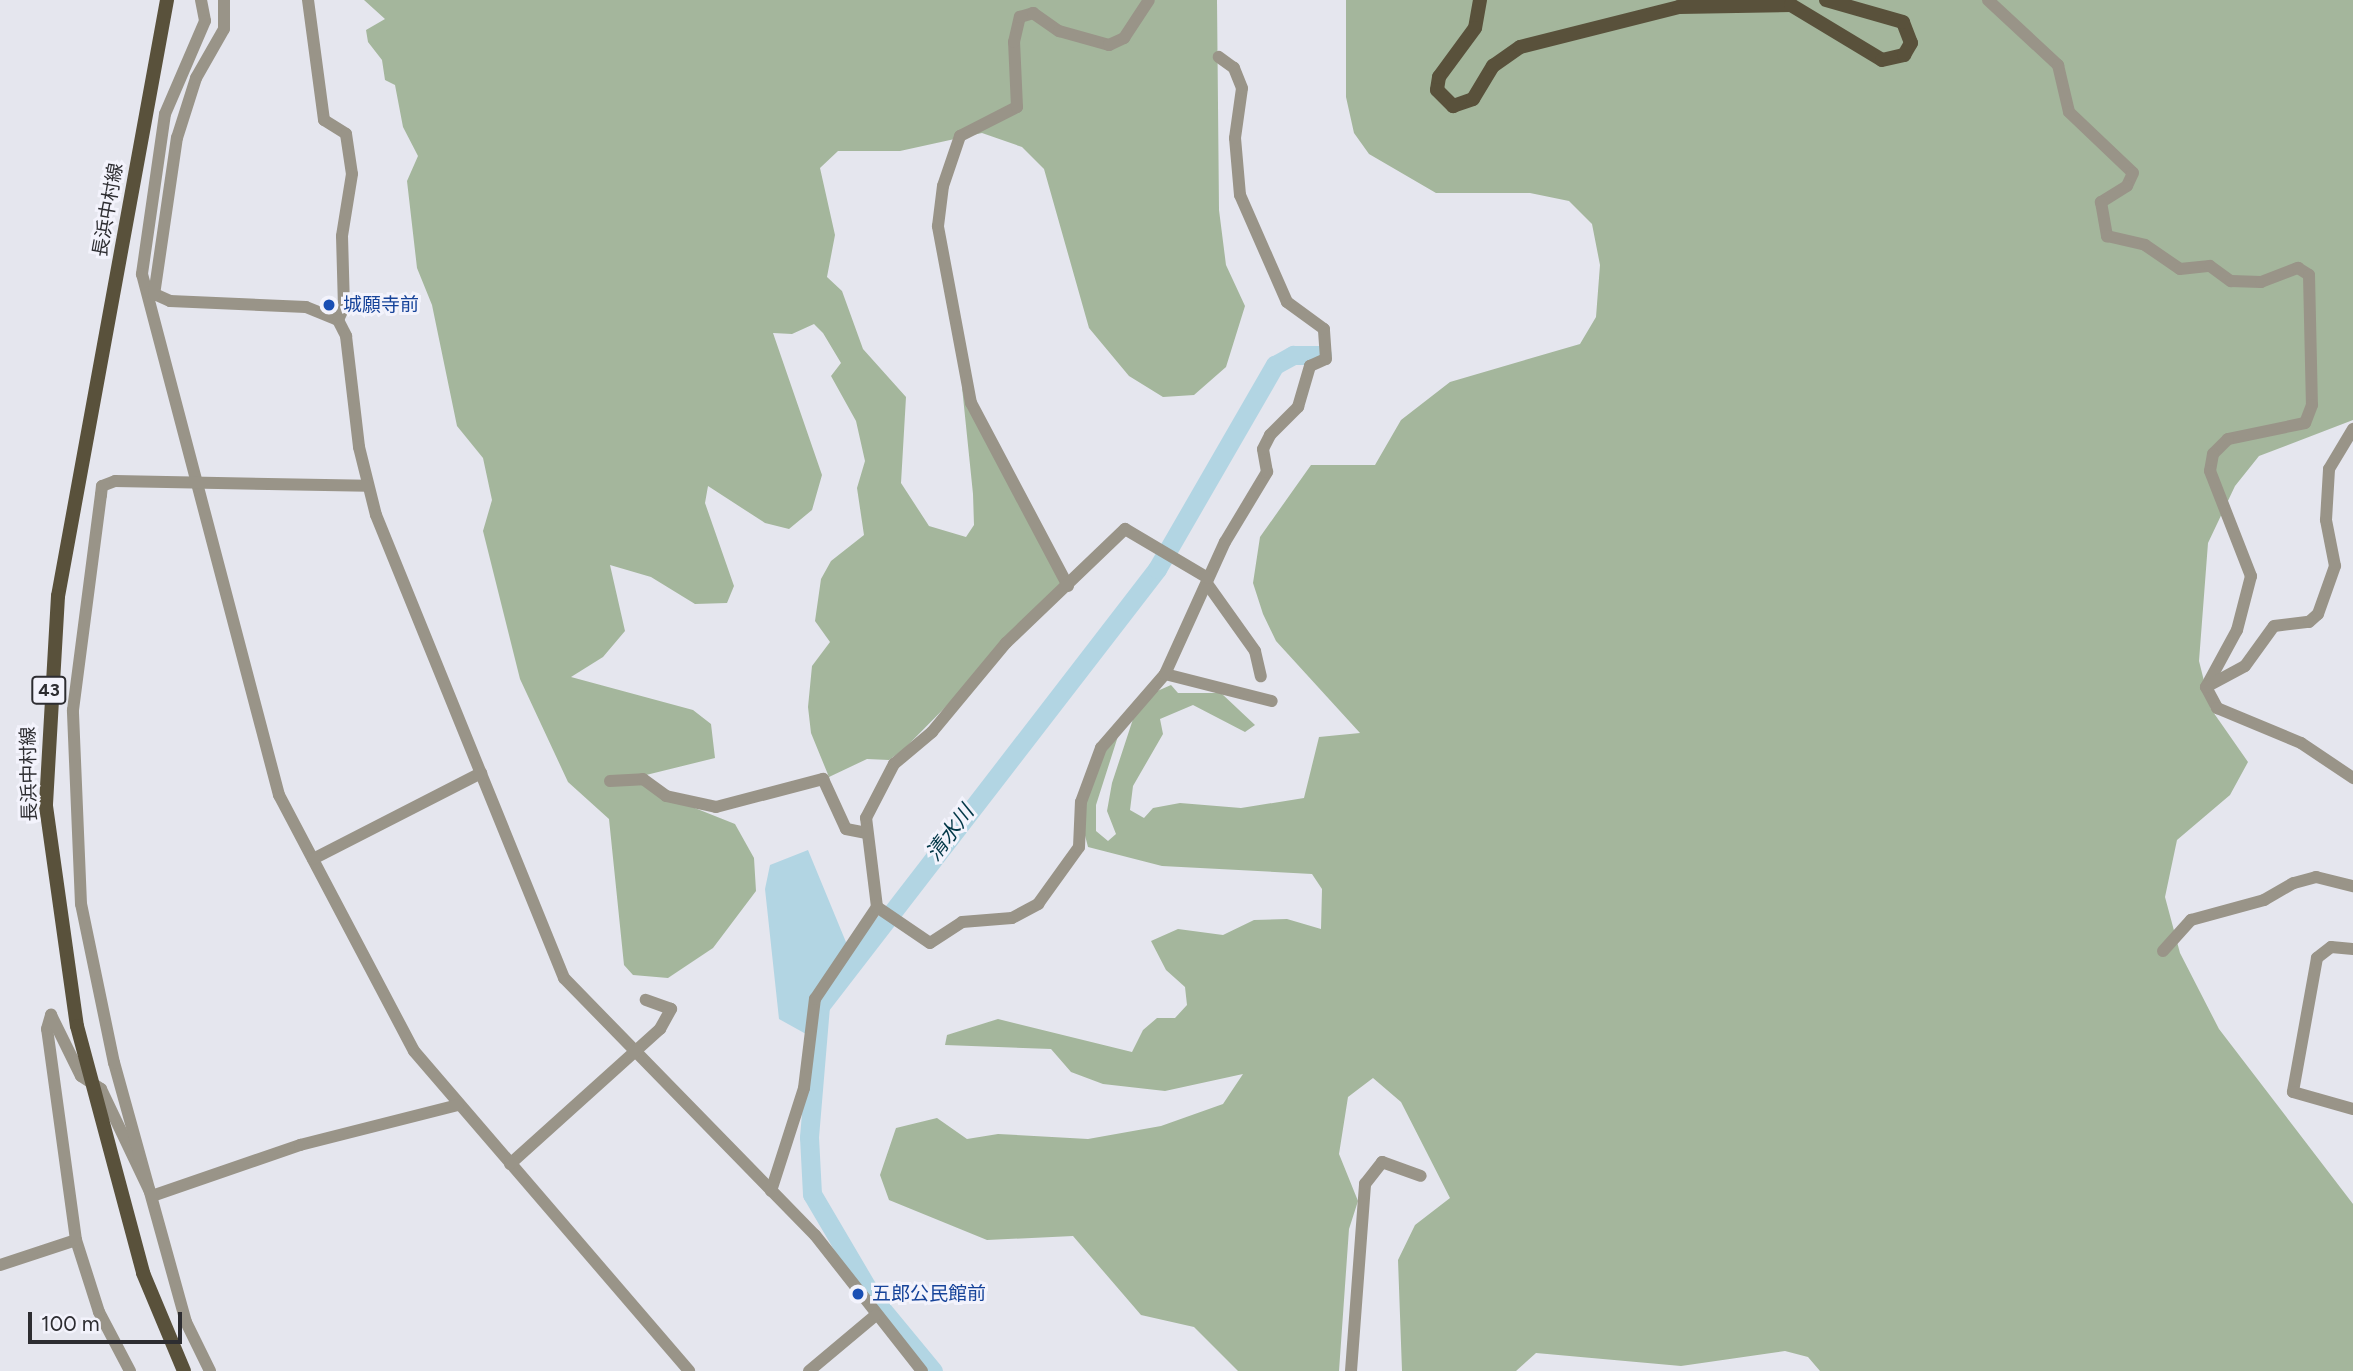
<!DOCTYPE html>
<meta charset="utf-8">
<style>
body{margin:0}
#map{position:relative;width:2353px;height:1371px;overflow:hidden;background:#e5e6ee;font-family:Figtree,"Noto Sans JP",sans-serif}
div>[style]{position:absolute}
[style*='--x']{left:calc(var(--x)*1px);top:calc(var(--y)*1px);width:calc(var(--w)*1px);rotate:calc(var(--a)*1deg)}
.forest>*{inset:0;background:#a4b69c}
.water>*{inset:0;background:#b2d5e3}
.river>*{height:19px;margin:-9.5px;padding:0 9.5px;transform-origin:9.5px;border-radius:9.5px;background:#b2d5e3}
.minor>*{height:12px;margin:-6px;padding:0 6px;transform-origin:6px;border-radius:6px;background:#999488}
.major>*{height:14px;margin:-7px;padding:0 7px;transform-origin:7px;border-radius:7px;background:#59513b}
.dots>*{width:19px;height:19px;translate:-50% -50%;box-sizing:border-box;border:4px solid #f3f3fc;border-radius:50%}
span{translate:-50% -50%;white-space:nowrap;text-align:center;line-height:1.15;-webkit-text-stroke:6px #f3f3fc;paint-order:stroke}
.shield-label span{padding:2px 5px;background:#f3f3fc;border:2px solid;border-radius:5px;-webkit-text-stroke-width:0}
.shield-label{font-size:18px;color:#2d2d31;font-weight:700}
.street-label{font-size:19px;color:#2d2d31}
.transit-label{font-size:19px;color:#164399}
.left{translate:0 -50%;text-align:left}
.water-label{font-size:21px;color:#023747;font-style:italic}
.scale{position:absolute;left:28px;top:1312px;width:154px;height:32px;box-sizing:border-box;border:4px solid #2d2d31;border-top:0;padding-left:9px;font-size:21px;line-height:24px;white-space:nowrap;color:#2d2d31;-webkit-text-stroke:5px #f3f3fc;paint-order:stroke}
</style>
<div id="map">
<div class="forest">
<i style="clip-path:polygon(1217px 0,1219px 210px,1226px 265px,1245px 306px,1226px 367px,1194px 395px,1163px 397px,1129px 376px,1089px 328px,1044px 169px,1022px 147px,982px 133px,900px 151px,838px 151px,820px 168px,835px 235px,827px 277px,842px 291px,863px 349px,906px 397px,901px 483px,929px 526px,966px 537px,974px 525px,973px 494px,962px 387px,1064px 587px,904px 749px,889px 760px,867px 759px,829px 777px,811px 733px,808px 707px,812px 666px,830px 642px,815px 621px,821px 579px,831px 561px,864px 535px,857px 488px,865px 461px,856px 421px,831px 376px,841px 363px,823px 333px,814px 324px,792px 334px,773px 333px,822px 475px,812px 510px,789px 529px,765px 523px,708px 486px,705px 503px,734px 586px,727px 603px,695px 604px,651px 577px,610px 565px,625px 631px,603px 657px,571px 677px,693px 710px,711px 724px,715px 758px,642px 776px,652px 791px,735px 824px,754px 858px,756px 891px,713px 948px,668px 978px,633px 975px,624px 965px,609px 819px,568px 782px,520px 679px,483px 531px,492px 500px,483px 458px,457px 426px,432px 305px,417px 268px,407px 181px,418px 156px,403px 127px,395px 85px,385px 80px,382px 60px,368px 42px,366px 30px,385px 19px,364px 0)"></i>
<i style="clip-path:polygon(1346px 0,2353px 0,2353px 420px,2259px 456px,2235px 486px,2208px 543px,2199px 661px,2211px 709px,2248px 762px,2230px 795px,2177px 840px,2165px 897px,2180px 953px,2219px 1029px,2353px 1204px,2353px 1371px,1820px 1371px,1808px 1357px,1785px 1351px,1681px 1366px,1536px 1353px,1516px 1371px,1402px 1371px,1398px 1260px,1415px 1225px,1450px 1198px,1401px 1102px,1373px 1078px,1348px 1097px,1339px 1154px,1358px 1201px,1349px 1229px,1339px 1371px,1238px 1371px,1194px 1327px,1141px 1315px,1073px 1236px,987px 1240px,889px 1200px,880px 1175px,896px 1128px,937px 1118px,967px 1139px,998px 1134px,1088px 1139px,1161px 1126px,1223px 1104px,1243px 1074px,1165px 1091px,1103px 1084px,1071px 1072px,1051px 1049px,945px 1045px,947px 1035px,998px 1019px,1132px 1052px,1143px 1030px,1157px 1018px,1175px 1018px,1187px 1005px,1185px 987px,1166px 970px,1151px 941px,1178px 929px,1223px 935px,1254px 920px,1287px 919px,1321px 929px,1322px 889px,1312px 874px,1162px 866px,1088px 847px,1081px 820px,1099px 761px,1119px 733px,1096px 805px,1096px 831px,1108px 841px,1116px 834px,1107px 811px,1112px 783px,1134px 716px,1155px 692px,1171px 685px,1178px 693px,1221px 693px,1255px 725px,1245px 732px,1193px 705px,1160px 719px,1163px 734px,1133px 786px,1130px 810px,1144px 818px,1153px 808px,1180px 803px,1241px 808px,1304px 798px,1319px 737px,1360px 733px,1276px 641px,1263px 614px,1253px 583px,1260px 537px,1311px 465px,1375px 465px,1401px 420px,1450px 382px,1580px 344px,1596px 317px,1600px 265px,1592px 224px,1569px 201px,1530px 193px,1436px 193px,1369px 154px,1354px 133px,1346px 97px)"></i>
</div>
<div class="water">
<i style="clip-path:polygon(808px 850px,848px 947px,811px 997px,806px 1034px,779px 1019px,765px 889px,770px 865px)"></i>
</div>
<div class="river">
<i style="--x:933;--y:1371;--w:91;--a:-129.6"></i>
<i style="--x:875;--y:1301;--w:124;--a:-120.5"></i>
<i style="--x:812;--y:1194;--w:57;--a:-93"></i>
<i style="--x:809;--y:1137;--w:131;--a:-85.2"></i>
<i style="--x:820;--y:1006;--w:552;--a:-52.36"></i>
<i style="--x:1157;--y:569;--w:236;--a:-60"></i>
<i style="--x:1275;--y:365;--w:21;--a:-29"></i>
<i style="--x:1293;--y:355;--w:29;--a:0"></i>
</div>
<div class="minor">
<i style="--x:201;--y:0;--w:21;--a:79"></i>
<i style="--x:205;--y:21;--w:101;--a:113.3"></i>
<i style="--x:165;--y:114;--w:162;--a:98.2"></i>
<i style="--x:142;--y:274;--w:539;--a:75.27"></i>
<i style="--x:279;--y:795;--w:289;--a:62.2"></i>
<i style="--x:414;--y:1051;--w:422;--a:49.3"></i>
<i style="--x:308;--y:0;--w:121;--a:82.4"></i>
<i style="--x:324;--y:120;--w:26;--a:32"></i>
<i style="--x:346;--y:134;--w:40;--a:81.5"></i>
<i style="--x:352;--y:174;--w:63;--a:99.2"></i>
<i style="--x:342;--y:236;--w:71;--a:88.4"></i>
<i style="--x:344;--y:307;--w:14;--a:115"></i>
<i style="--x:1988;--y:0;--w:96;--a:42.9"></i>
<i style="--x:2058;--y:65;--w:48;--a:76.8"></i>
<i style="--x:2069;--y:112;--w:88;--a:43.6"></i>
<i style="--x:2133;--y:173;--w:14;--a:115"></i>
<i style="--x:2127;--y:186;--w:31;--a:148"></i>
<i style="--x:2101;--y:202;--w:35;--a:80"></i>
<i style="--x:2107;--y:236;--w:39;--a:13"></i>
<i style="--x:2145;--y:245;--w:42;--a:34.4"></i>
<i style="--x:2180;--y:269;--w:30;--a:-6"></i>
<i style="--x:2210;--y:266;--w:26;--a:36"></i>
<i style="--x:2231;--y:281;--w:30;--a:2"></i>
<i style="--x:2261;--y:282;--w:40;--a:-21"></i>
<i style="--x:2298;--y:268;--w:13;--a:32"></i>
<i style="--x:2309;--y:275;--w:130;--a:88.7"></i>
<i style="--x:2312;--y:405;--w:19;--a:111"></i>
<i style="--x:2305;--y:423;--w:79;--a:168.3"></i>
<i style="--x:2228;--y:439;--w:21;--a:135"></i>
<i style="--x:2213;--y:454;--w:17;--a:100"></i>
<i style="--x:2210;--y:471;--w:113;--a:68.7"></i>
<i style="--x:2251;--y:576;--w:56;--a:104.5"></i>
<i style="--x:2237;--y:630;--w:65;--a:118.5"></i>
<i style="--x:2206;--y:687;--w:24;--a:62"></i>
<i style="--x:2217;--y:708;--w:91;--a:22.6"></i>
<i style="--x:2301;--y:743;--w:63;--a:33.9"></i>
<i style="--x:150;--y:292;--w:22;--a:24"></i>
<i style="--x:170;--y:301;--w:136;--a:2.5"></i>
<i style="--x:306;--y:307;--w:35;--a:22"></i>
<i style="--x:338;--y:320;--w:18;--a:63"></i>
<i style="--x:346;--y:336;--w:112;--a:83.3"></i>
<i style="--x:359;--y:447;--w:70;--a:76"></i>
<i style="--x:376;--y:515;--w:500;--a:67.9"></i>
<i style="--x:564;--y:978;--w:359;--a:45.7"></i>
<i style="--x:815;--y:1235;--w:173;--a:51.8"></i>
<i style="--x:154;--y:295;--w:159;--a:-81.7"></i>
<i style="--x:177;--y:138;--w:63;--a:-72.4"></i>
<i style="--x:196;--y:78;--w:56;--a:-60.3"></i>
<i style="--x:224;--y:29;--w:29;--a:-90"></i>
<i style="--x:1208;--y:585;--w:81;--a:54.5"></i>
<i style="--x:1255;--y:651;--w:26;--a:77"></i>
<i style="--x:1068;--y:586;--w:207;--a:-117.9"></i>
<i style="--x:971;--y:403;--w:180;--a:-100.6"></i>
<i style="--x:938;--y:226;--w:40;--a:-82.9"></i>
<i style="--x:943;--y:186;--w:53;--a:-71.2"></i>
<i style="--x:960;--y:136;--w:64;--a:-27"></i>
<i style="--x:1017;--y:107;--w:65;--a:-92.6"></i>
<i style="--x:1014;--y:42;--w:26;--a:-77"></i>
<i style="--x:1020;--y:17;--w:14;--a:-17"></i>
<i style="--x:1033;--y:13;--w:32;--a:35"></i>
<i style="--x:1059;--y:31;--w:52;--a:15.6"></i>
<i style="--x:1109;--y:45;--w:17;--a:-25"></i>
<i style="--x:1124;--y:38;--w:45;--a:-56.7"></i>
<i style="--x:1165;--y:674;--w:110;--a:14.2"></i>
<i style="--x:2206;--y:687;--w:44;--a:-28.3"></i>
<i style="--x:2245;--y:666;--w:49;--a:-54.1"></i>
<i style="--x:2274;--y:626;--w:35;--a:-7"></i>
<i style="--x:2309;--y:622;--w:12;--a:-42"></i>
<i style="--x:2318;--y:614;--w:51;--a:-70.5"></i>
<i style="--x:2335;--y:566;--w:47;--a:-101.1"></i>
<i style="--x:2326;--y:520;--w:51;--a:-86.6"></i>
<i style="--x:2329;--y:469;--w:47;--a:-59"></i>
<i style="--x:610;--y:781;--w:33;--a:-3"></i>
<i style="--x:643;--y:779;--w:29;--a:36"></i>
<i style="--x:666;--y:796;--w:51;--a:12.4"></i>
<i style="--x:716;--y:807;--w:111;--a:-14.7"></i>
<i style="--x:823;--y:779;--w:55;--a:65.3"></i>
<i style="--x:846;--y:829;--w:21;--a:11"></i>
<i style="--x:313;--y:859;--w:189;--a:-27.1"></i>
<i style="--x:877;--y:907;--w:64;--a:34.2"></i>
<i style="--x:930;--y:943;--w:38;--a:-33"></i>
<i style="--x:962;--y:922;--w:50;--a:-4.6"></i>
<i style="--x:1012;--y:918;--w:30;--a:-28"></i>
<i style="--x:1038;--y:904;--w:70;--a:-54.3"></i>
<i style="--x:1079;--y:847;--w:45;--a:-87.5"></i>
<i style="--x:1081;--y:802;--w:58;--a:-69.7"></i>
<i style="--x:1101;--y:748;--w:98;--a:-49.1"></i>
<i style="--x:1165;--y:674;--w:145;--a:-65.6"></i>
<i style="--x:1225;--y:542;--w:82;--a:-59"></i>
<i style="--x:1267;--y:472;--w:23;--a:-100"></i>
<i style="--x:1263;--y:449;--w:16;--a:-63"></i>
<i style="--x:1270;--y:435;--w:40;--a:-45"></i>
<i style="--x:1298;--y:407;--w:43;--a:-73.7"></i>
<i style="--x:1310;--y:366;--w:17;--a:-24"></i>
<i style="--x:1326;--y:359;--w:30;--a:-94"></i>
<i style="--x:1324;--y:329;--w:46;--a:-143.9"></i>
<i style="--x:1287;--y:302;--w:117;--a:-113.7"></i>
<i style="--x:1240;--y:195;--w:57;--a:-95"></i>
<i style="--x:1235;--y:138;--w:50;--a:-82"></i>
<i style="--x:1242;--y:88;--w:22;--a:-112"></i>
<i style="--x:1234;--y:68;--w:19;--a:-144"></i>
<i style="--x:2353;--y:949;--w:22;--a:-175"></i>
<i style="--x:2331;--y:947;--w:18;--a:142"></i>
<i style="--x:2317;--y:958;--w:136;--a:100.2"></i>
<i style="--x:2293;--y:1092;--w:62;--a:15.8"></i>
<i style="--x:2163;--y:951;--w:42;--a:-47.9"></i>
<i style="--x:2191;--y:920;--w:76;--a:-15.3"></i>
<i style="--x:2264;--y:900;--w:34;--a:-30"></i>
<i style="--x:2294;--y:883;--w:23;--a:-15"></i>
<i style="--x:2316;--y:877;--w:38;--a:14"></i>
<i style="--x:510;--y:1164;--w:202;--a:-42"></i>
<i style="--x:660;--y:1029;--w:23;--a:-61"></i>
<i style="--x:671;--y:1009;--w:27;--a:-160"></i>
<i style="--x:771;--y:1191;--w:108;--a:-72.2"></i>
<i style="--x:804;--y:1088;--w:90;--a:-83"></i>
<i style="--x:815;--y:999;--w:111;--a:-56"></i>
<i style="--x:877;--y:907;--w:90;--a:-97"></i>
<i style="--x:866;--y:818;--w:61;--a:-62.6"></i>
<i style="--x:894;--y:764;--w:50;--a:-40.1"></i>
<i style="--x:932;--y:732;--w:116;--a:-50.3"></i>
<i style="--x:1006;--y:643;--w:165;--a:-43.8"></i>
<i style="--x:1125;--y:529;--w:96;--a:30.6"></i>
<i style="--x:0;--y:1265;--w:80;--a:-18.2"></i>
<i style="--x:130;--y:1371;--w:67;--a:-117.7"></i>
<i style="--x:99;--y:1312;--w:76;--a:-107.7"></i>
<i style="--x:76;--y:1240;--w:213;--a:-97.8"></i>
<i style="--x:47;--y:1029;--w:15;--a:-74"></i>
<i style="--x:51;--y:1015;--w:68;--a:63.8"></i>
<i style="--x:81;--y:1076;--w:24;--a:33"></i>
<i style="--x:101;--y:1089;--w:119;--a:64.5"></i>
<i style="--x:152;--y:1196;--w:157;--a:-19"></i>
<i style="--x:300;--y:1145;--w:163;--a:-14.2"></i>
<i style="--x:210;--y:1371;--w:55;--a:-116.1"></i>
<i style="--x:186;--y:1322;--w:269;--a:-105.5"></i>
<i style="--x:114;--y:1063;--w:162;--a:-101.7"></i>
<i style="--x:81;--y:904;--w:194;--a:-92.4"></i>
<i style="--x:73;--y:710;--w:217;--a:-82.6"></i>
<i style="--x:101;--y:495;--w:9;--a:-84"></i>
<i style="--x:102;--y:486;--w:14;--a:-21"></i>
<i style="--x:115;--y:481;--w:252;--a:1.1"></i>
<i style="--x:809;--y:1371;--w:87;--a:-39.9"></i>
<i style="--x:1351;--y:1371;--w:188;--a:-85.7"></i>
<i style="--x:1365;--y:1184;--w:28;--a:-52"></i>
<i style="--x:1382;--y:1162;--w:41;--a:19.7"></i>
</div>
<div class="major">
<i style="--x:167;--y:0;--w:606;--a:100.36"></i>
<i style="--x:58;--y:596;--w:210;--a:93.3"></i>
<i style="--x:46;--y:806;--w:222;--a:82"></i>
<i style="--x:77;--y:1026;--w:256;--a:75"></i>
<i style="--x:143;--y:1273;--w:106;--a:67.3"></i>
<i style="--x:1480;--y:0;--w:28;--a:100"></i>
<i style="--x:1475;--y:28;--w:61;--a:126.3"></i>
<i style="--x:1439;--y:77;--w:13;--a:99"></i>
<i style="--x:1437;--y:90;--w:23;--a:45"></i>
<i style="--x:1453;--y:106;--w:21;--a:-19"></i>
<i style="--x:1473;--y:99;--w:39;--a:-59"></i>
<i style="--x:1493;--y:66;--w:33;--a:-35"></i>
<i style="--x:1520;--y:47;--w:164;--a:-14.1"></i>
<i style="--x:1679;--y:7;--w:112;--a:-1"></i>
<i style="--x:1791;--y:5;--w:106;--a:31.1"></i>
<i style="--x:1882;--y:60;--w:23;--a:-13"></i>
<i style="--x:1904;--y:55;--w:14;--a:-60"></i>
<i style="--x:1911;--y:43;--w:22;--a:-111"></i>
<i style="--x:1903;--y:22;--w:80;--a:-164.1"></i>
</div>
<div class="dots">
<i style="left:329px;top:305px;background:#1a4fb4"></i>
<i style="left:858px;top:1294px;background:#1a4fb4"></i>
</div>
<div class="shield-label">
<span style="left:49px;top:690px">43</span>
</div>
<div class="street-label">
<span style="left:108px;top:210px;rotate:-80deg">長浜中村線</span>
<span style="left:29px;top:774px;rotate:-91deg">長浜中村線</span>
</div>
<div class="transit-label">
<span class="left" style="left:343px;top:305px">城願寺前</span>
<span class="left" style="left:872px;top:1294px">五郎公民館前</span>
</div>
<div class="water-label">
<span style="left:950px;top:833px;rotate:-53deg">清水川</span>
</div>
<div class="scale">100 m</div>
</div>
